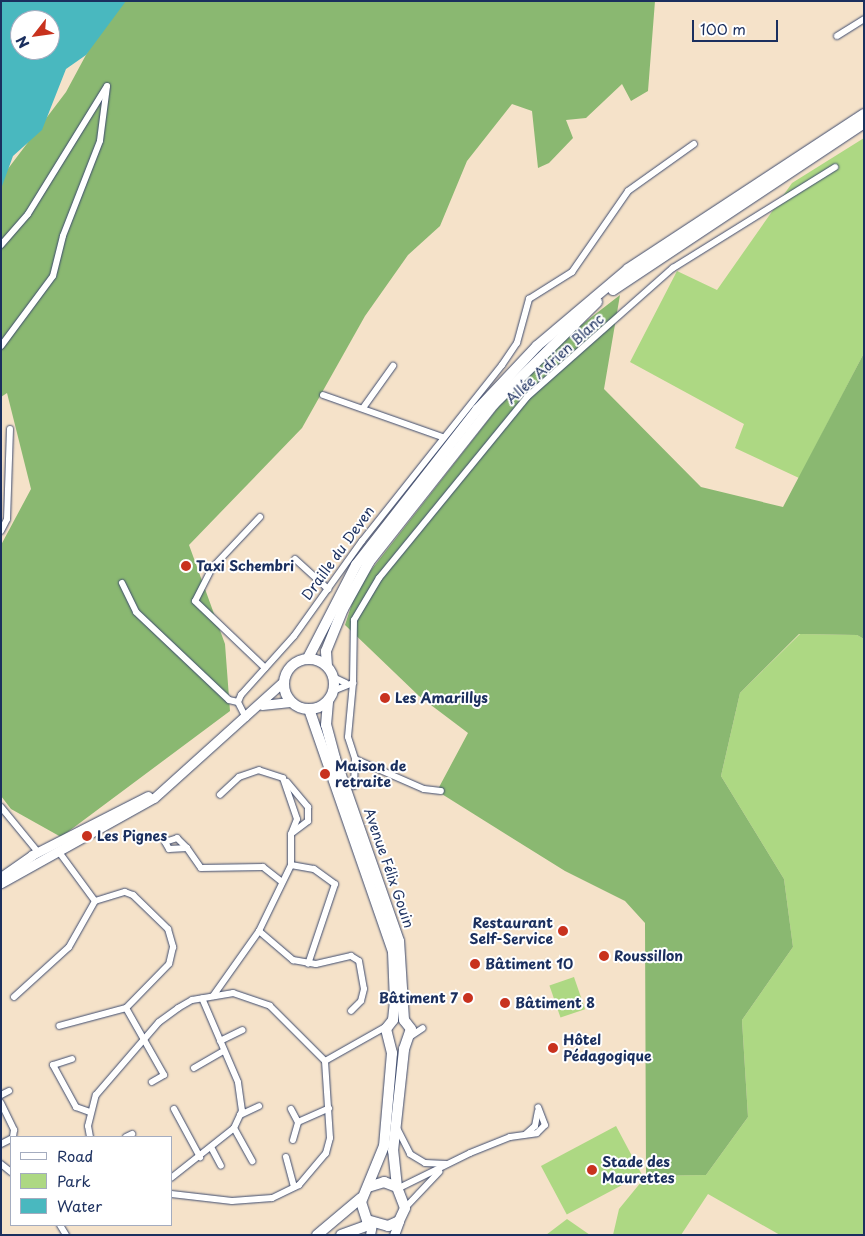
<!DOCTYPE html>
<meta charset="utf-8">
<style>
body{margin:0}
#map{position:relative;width:865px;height:1236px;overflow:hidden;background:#f5e2c9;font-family:"Playpen Sans",sans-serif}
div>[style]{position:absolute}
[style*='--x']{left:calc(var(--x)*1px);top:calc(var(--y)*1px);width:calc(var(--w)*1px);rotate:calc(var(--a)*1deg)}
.green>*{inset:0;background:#add883;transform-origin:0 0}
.forest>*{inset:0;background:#8ab871}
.water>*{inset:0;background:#49b8bf}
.roads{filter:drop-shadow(0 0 1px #3c4a6e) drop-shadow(0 0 1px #3c4a6e)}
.minor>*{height:6px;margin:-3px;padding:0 3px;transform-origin:3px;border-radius:3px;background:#fff}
.secondary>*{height:9px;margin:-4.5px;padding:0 4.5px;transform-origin:4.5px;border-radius:4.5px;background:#fff}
.primary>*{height:10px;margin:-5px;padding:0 5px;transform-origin:5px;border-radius:5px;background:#fff}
.primary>.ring{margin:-5px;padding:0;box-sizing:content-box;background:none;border:10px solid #fff;border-radius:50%}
.dots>*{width:14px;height:14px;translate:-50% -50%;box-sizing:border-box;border:2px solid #fff;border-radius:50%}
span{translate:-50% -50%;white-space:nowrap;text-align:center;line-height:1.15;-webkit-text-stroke:4px #fff;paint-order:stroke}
.street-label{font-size:14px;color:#1b2f5e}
.poi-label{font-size:14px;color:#1b2f5e;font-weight:700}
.left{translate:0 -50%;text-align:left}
.right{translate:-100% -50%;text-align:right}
.frame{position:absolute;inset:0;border:2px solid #1b2f5e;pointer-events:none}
.legend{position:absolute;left:10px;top:1136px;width:162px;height:90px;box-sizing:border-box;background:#fff;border:1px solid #a4acbf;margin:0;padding:6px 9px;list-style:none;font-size:15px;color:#1b2f5e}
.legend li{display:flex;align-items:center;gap:10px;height:25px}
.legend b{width:25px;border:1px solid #a4acbf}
.north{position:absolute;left:10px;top:10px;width:50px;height:50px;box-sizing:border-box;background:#fff;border:1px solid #a4acbf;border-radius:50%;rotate:240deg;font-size:14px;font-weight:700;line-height:20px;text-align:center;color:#1b2f5e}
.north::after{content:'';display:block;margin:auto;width:18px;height:22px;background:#c8321e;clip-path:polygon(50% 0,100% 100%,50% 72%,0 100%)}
.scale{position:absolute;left:692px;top:20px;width:86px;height:22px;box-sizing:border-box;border:2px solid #1b2f5e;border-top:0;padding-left:6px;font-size:15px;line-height:18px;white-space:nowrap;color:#1b2f5e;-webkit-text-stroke:4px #fff;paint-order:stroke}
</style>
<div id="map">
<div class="green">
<i style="clip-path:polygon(864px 138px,864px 353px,799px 478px,735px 448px,744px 424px,630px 362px,677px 271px,717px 290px,792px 183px)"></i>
<i style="clip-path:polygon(800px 634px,857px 635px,864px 639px,864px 1235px,780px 1235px,708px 1194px,681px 1235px,613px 1235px,619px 1209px,646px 1176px,706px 1175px,748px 1117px,742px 1020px,793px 947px,784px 879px,721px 776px,740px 693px)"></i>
<i style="left:574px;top:977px;width:34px;height:26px;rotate:71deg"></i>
<i style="left:616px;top:1126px;width:55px;height:85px;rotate:62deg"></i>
<i style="clip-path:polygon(567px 1219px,590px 1235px,546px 1235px)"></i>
</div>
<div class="forest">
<i style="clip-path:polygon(115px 1px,655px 1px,648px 91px,631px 101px,622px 84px,586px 118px,566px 120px,573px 138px,549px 163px,538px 168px,532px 111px,512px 104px,467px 161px,440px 226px,408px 255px,365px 316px,302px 428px,189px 545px,225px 644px,230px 711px,61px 837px,11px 809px,1px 796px,1px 545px,31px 489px,7px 393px,1px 397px,1px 178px,66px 92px)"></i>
<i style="clip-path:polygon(620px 295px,604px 389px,701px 487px,783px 507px,864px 353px,864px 639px,857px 635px,799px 634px,740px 693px,721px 776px,784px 879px,793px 947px,742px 1020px,748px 1117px,706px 1175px,646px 1176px,645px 923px,625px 901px,565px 871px,437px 791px,468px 733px,419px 696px,345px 625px,357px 588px,507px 396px,562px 340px)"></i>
</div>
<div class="water">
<i style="clip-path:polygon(evenodd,1px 1px,126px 1px,86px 55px,66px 69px,42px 130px,13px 156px,1px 189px,1px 1px,20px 20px,50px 20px,50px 50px,20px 50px,20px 20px)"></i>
</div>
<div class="roads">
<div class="minor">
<i style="--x:837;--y:36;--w:32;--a:-32"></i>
<i style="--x:1;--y:245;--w:41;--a:-48.9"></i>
<i style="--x:28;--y:214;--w:150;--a:-58.3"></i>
<i style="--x:107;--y:86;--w:55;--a:97.3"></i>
<i style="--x:100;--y:141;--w:102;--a:111.3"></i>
<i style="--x:63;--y:236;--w:41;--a:104"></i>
<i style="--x:53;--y:276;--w:87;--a:126.6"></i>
<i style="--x:323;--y:395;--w:126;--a:19.4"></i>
<i style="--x:363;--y:408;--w:52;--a:-54.5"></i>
<i style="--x:260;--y:517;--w:70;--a:133.3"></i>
<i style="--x:212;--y:568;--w:37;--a:117"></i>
<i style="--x:195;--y:601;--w:97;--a:43.7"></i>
<i style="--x:1;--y:531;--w:13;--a:-63"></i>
<i style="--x:7;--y:519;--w:90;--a:-88.1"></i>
<i style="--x:295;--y:559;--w:45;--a:42.3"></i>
<i style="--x:122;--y:583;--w:32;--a:64"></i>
<i style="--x:136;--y:612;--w:128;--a:43.4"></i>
<i style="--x:229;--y:700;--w:9;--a:13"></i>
<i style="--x:333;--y:677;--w:14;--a:25"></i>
<i style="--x:353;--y:683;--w:54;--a:95.3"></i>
<i style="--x:348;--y:737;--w:23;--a:72"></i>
<i style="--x:355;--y:759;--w:27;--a:92"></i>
<i style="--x:333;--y:691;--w:22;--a:-22"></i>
<i style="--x:353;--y:683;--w:63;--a:-89.1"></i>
<i style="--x:354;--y:620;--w:49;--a:-59.2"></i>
<i style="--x:379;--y:578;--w:234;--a:-50.7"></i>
<i style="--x:527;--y:397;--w:195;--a:-41.5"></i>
<i style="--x:673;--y:268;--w:191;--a:-31.9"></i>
<i style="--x:246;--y:718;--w:18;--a:-117"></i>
<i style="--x:238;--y:702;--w:8;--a:-67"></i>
<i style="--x:241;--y:695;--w:79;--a:-48.1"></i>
<i style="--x:294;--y:636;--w:117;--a:-54.4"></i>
<i style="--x:362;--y:541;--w:225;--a:-51.5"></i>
<i style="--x:502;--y:365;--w:27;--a:-56"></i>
<i style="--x:517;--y:343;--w:46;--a:-74.7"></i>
<i style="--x:529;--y:299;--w:51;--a:-32.1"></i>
<i style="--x:572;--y:272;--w:98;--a:-55.3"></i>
<i style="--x:628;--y:191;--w:81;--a:-35.5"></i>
<i style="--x:355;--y:759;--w:75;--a:23.5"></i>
<i style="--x:424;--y:789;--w:17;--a:7"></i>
<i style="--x:287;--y:782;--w:33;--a:50"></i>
<i style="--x:308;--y:807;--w:14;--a:90"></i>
<i style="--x:308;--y:821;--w:20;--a:143"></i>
<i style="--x:1;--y:807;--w:58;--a:50.6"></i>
<i style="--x:187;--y:848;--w:18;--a:177"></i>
<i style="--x:169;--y:849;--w:8;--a:-120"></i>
<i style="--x:165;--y:842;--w:13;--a:-18"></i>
<i style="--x:177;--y:838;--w:14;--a:45"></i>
<i style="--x:187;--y:848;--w:24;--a:55"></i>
<i style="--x:201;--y:868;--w:62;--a:-0.9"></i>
<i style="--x:263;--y:867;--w:24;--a:38"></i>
<i style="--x:59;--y:852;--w:61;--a:53.7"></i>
<i style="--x:95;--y:901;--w:31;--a:-17"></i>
<i style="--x:125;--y:892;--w:9;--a:21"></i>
<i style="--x:133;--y:895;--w:49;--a:44.2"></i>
<i style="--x:168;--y:929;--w:19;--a:74"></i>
<i style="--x:173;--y:947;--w:17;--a:103"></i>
<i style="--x:169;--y:964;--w:62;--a:134.3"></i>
<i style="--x:126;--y:1008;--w:69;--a:165"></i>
<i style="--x:291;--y:865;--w:23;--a:10"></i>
<i style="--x:314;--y:869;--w:26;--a:36"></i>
<i style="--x:335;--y:884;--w:84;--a:108.6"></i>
<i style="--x:259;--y:931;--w:45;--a:40.5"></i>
<i style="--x:293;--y:960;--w:23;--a:10"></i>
<i style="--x:316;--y:964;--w:36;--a:-13"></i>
<i style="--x:351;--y:956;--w:9;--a:32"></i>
<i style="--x:359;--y:961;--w:28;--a:80"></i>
<i style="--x:364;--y:989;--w:12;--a:104"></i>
<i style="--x:361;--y:1001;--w:14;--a:135"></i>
<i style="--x:213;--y:996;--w:80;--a:-54.7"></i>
<i style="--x:259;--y:931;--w:73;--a:-64.1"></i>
<i style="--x:291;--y:865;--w:31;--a:-90"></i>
<i style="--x:291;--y:834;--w:16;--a:-68"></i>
<i style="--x:297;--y:819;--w:43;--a:-108.9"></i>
<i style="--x:283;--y:778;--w:25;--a:-162"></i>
<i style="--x:259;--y:770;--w:21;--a:161"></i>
<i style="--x:239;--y:777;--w:26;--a:137"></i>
<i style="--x:14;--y:997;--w:74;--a:-42.3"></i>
<i style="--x:69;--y:947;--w:53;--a:-60.5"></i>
<i style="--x:126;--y:1008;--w:77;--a:60.4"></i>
<i style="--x:164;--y:1075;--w:14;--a:150"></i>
<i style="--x:411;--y:1036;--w:14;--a:-34"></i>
<i style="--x:220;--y:1041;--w:25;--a:-26"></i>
<i style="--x:72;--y:1059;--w:20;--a:162"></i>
<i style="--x:53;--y:1065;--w:48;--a:61.3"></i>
<i style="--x:76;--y:1107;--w:15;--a:20"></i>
<i style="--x:325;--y:1061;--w:71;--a:-29.4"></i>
<i style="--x:194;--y:1068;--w:34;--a:-30"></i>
<i style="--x:1;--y:1095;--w:9;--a:-27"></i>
<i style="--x:1;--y:1103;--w:30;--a:64"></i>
<i style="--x:14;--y:1130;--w:7;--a:98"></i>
<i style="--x:174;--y:1109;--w:55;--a:61.6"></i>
<i style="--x:291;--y:1109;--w:15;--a:62"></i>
<i style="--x:298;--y:1122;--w:34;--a:-24"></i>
<i style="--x:240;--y:1115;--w:21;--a:-25"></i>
<i style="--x:234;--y:1128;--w:38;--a:61"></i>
<i style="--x:397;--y:1128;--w:29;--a:63"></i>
<i style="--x:410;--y:1154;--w:17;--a:31"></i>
<i style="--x:425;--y:1163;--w:21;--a:3"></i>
<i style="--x:526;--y:1134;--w:12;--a:-42"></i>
<i style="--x:535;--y:1126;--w:15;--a:-79"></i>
<i style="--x:90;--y:1137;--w:11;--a:-100"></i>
<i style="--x:88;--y:1126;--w:32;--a:-76"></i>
<i style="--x:96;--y:1095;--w:96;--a:-49.2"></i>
<i style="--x:159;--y:1022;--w:24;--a:-36"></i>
<i style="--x:178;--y:1008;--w:16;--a:-30"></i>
<i style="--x:192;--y:1000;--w:42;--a:-9.7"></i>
<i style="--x:233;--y:993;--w:39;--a:19"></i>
<i style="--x:270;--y:1006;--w:78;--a:45"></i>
<i style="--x:325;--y:1061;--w:77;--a:86.3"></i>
<i style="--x:330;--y:1138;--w:16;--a:105"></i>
<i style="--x:326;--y:1153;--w:42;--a:130.2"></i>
<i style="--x:299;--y:1185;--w:30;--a:154"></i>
<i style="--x:272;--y:1198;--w:40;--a:175.7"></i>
<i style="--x:232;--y:1201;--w:61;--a:-173.5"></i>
<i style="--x:126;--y:1137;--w:7;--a:-27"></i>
<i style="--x:293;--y:1140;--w:19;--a:-74"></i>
<i style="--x:1;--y:1144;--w:11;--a:-27"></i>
<i style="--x:211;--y:1147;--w:21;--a:62"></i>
<i style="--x:286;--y:1157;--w:31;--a:75"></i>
<i style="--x:1;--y:1164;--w:13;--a:39"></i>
<i style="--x:171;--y:1178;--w:80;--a:-38.4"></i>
<i style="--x:234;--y:1128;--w:19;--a:-65"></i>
<i style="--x:242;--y:1111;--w:29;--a:-98"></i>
<i style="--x:238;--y:1082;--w:91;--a:-113.2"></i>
<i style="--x:399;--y:1188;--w:79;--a:-26.2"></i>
<i style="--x:470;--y:1153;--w:43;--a:-21.8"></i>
<i style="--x:510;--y:1137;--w:27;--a:-8"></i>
<i style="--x:537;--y:1133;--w:11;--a:-45"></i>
<i style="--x:545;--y:1125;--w:19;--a:-111"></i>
<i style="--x:405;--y:1208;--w:50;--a:-46.6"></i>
<i style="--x:60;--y:1225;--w:12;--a:59"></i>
</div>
<div class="secondary">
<i style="--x:262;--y:705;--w:28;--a:-6"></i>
<i style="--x:1;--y:877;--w:38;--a:-35"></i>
<i style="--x:32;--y:855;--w:130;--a:-27"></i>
<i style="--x:1;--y:883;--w:175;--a:-29.1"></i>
<i style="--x:154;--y:798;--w:175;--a:-42"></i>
<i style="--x:370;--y:1235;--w:11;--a:-80"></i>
<i style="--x:394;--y:1235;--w:15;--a:-70"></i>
</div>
<div class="primary">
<i style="--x:613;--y:290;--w:301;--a:-33.6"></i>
<i style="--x:308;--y:658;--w:105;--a:-62.7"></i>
<i style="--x:356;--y:565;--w:197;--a:-52"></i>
<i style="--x:477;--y:410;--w:88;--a:-46.8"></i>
<i style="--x:537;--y:346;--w:119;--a:-40.2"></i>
<i style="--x:628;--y:269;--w:282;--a:-33.3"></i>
<i class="ring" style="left:284px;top:659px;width:40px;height:40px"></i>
<i style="--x:327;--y:666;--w:15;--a:-94"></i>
<i style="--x:326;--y:651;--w:45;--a:-68"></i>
<i style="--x:343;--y:609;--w:54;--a:-61"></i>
<i style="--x:369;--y:562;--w:201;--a:-51.7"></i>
<i style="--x:494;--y:404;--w:145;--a:-44.7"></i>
<i style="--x:309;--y:709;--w:257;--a:70.9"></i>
<i style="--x:393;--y:952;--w:49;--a:87.7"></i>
<i style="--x:395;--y:1001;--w:19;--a:96"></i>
<i style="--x:393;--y:1020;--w:11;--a:128"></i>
<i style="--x:386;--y:1029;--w:25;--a:76"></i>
<i style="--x:392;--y:1053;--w:93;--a:94.9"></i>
<i style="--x:384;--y:1146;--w:61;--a:112.3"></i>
<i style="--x:361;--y:1202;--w:19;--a:72"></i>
<i style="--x:367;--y:1220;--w:22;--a:16"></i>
<i style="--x:388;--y:1226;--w:12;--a:-24"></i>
<i style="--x:399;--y:1221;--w:14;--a:-65"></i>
<i style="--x:405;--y:1208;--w:22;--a:-111"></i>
<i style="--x:397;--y:1187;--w:36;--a:-96"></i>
<i style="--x:393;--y:1151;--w:103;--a:-83.8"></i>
<i style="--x:404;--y:1049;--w:21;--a:-71"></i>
<i style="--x:411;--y:1029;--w:11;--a:-128"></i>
<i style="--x:404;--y:1020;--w:79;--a:-93.6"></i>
<i style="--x:399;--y:941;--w:194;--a:-109.3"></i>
<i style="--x:335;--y:758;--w:34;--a:-105"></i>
<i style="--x:326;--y:725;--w:24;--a:-85"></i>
<i style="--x:368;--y:1187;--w:17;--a:-17"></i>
<i style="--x:384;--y:1182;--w:14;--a:21"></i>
<i style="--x:317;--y:1235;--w:57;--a:-40.1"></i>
<i style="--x:341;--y:1235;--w:33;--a:-20"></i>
</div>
</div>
<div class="dots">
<i style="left:186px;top:566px;background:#c8321e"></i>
<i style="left:385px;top:698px;background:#c8321e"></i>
<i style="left:325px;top:774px;background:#c8321e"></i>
<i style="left:87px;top:836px;background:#c8321e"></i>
<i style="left:563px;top:931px;background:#c8321e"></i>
<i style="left:604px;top:956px;background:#c8321e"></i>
<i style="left:475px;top:964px;background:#c8321e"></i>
<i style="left:468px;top:998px;background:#c8321e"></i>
<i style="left:505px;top:1003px;background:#c8321e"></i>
<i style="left:553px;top:1048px;background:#c8321e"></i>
<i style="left:592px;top:1170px;background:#c8321e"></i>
</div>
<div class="street-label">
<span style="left:555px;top:359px;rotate:-42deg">Allée Adrien Blanc</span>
<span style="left:338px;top:553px;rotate:-54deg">Draille du Deven</span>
<span style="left:389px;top:868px;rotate:71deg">Avenue Félix Gouin</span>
</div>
<div class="poi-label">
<span class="left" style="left:196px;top:566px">Taxi Schembri</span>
<span class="left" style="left:395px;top:698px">Les Amarillys</span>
<span class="left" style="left:335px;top:774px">Maison de<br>retraite</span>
<span class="left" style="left:97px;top:836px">Les Pignes</span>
<span class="right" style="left:553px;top:931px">Restaurant<br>Self-Service</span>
<span class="left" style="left:614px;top:956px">Roussillon</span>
<span class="left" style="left:485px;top:964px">Bâtiment 10</span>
<span class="right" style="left:458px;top:998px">Bâtiment 7</span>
<span class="left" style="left:515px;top:1003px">Bâtiment 8</span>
<span class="left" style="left:563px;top:1048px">Hôtel<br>Pédagogique</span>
<span class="left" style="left:602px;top:1170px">Stade des<br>Maurettes</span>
</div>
<div class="frame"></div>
<ul class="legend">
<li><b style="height:6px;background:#fff"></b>Road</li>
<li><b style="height:14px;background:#add883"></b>Park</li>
<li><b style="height:14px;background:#49b8bf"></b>Water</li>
</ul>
<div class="north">N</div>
<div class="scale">100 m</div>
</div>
